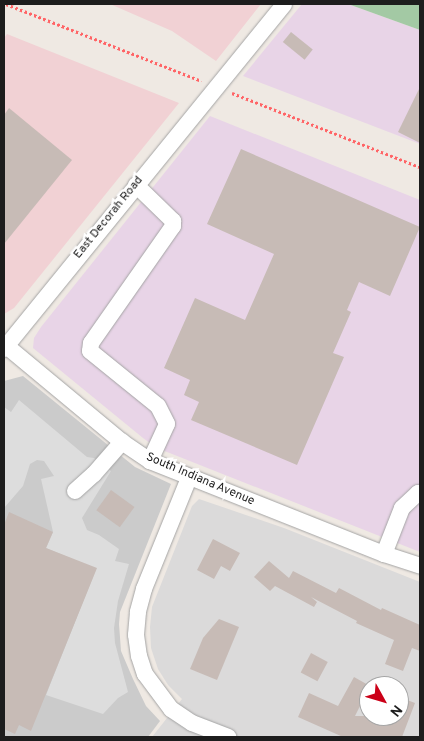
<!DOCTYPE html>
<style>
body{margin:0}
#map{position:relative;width:424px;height:741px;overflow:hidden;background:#efe9e3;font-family:Overpass,sans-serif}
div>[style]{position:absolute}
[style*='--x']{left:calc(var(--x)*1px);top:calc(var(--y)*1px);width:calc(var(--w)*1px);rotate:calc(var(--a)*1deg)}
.residential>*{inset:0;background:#dbdada}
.commercial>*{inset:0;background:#f1d1d4}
.industrial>*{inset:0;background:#e8d4e7}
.religious>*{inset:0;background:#cbcbcb}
.cemetery>*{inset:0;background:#a3c9a4}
.parking>*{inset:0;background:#ddd}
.building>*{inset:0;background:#c7bbb6;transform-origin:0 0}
.path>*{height:3px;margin-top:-1.5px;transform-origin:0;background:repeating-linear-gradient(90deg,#ff6466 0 2.5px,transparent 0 5px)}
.roads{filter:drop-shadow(0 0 1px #a4a4a4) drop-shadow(0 0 1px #a4a4a4)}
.minor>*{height:16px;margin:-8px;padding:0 8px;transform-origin:8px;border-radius:8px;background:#fff}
span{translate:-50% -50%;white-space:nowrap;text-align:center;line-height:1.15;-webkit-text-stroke:5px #fff;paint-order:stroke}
.street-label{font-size:12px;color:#1d1d1d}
.frame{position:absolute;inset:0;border:5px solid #1d1d1d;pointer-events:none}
.north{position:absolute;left:359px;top:676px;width:50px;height:50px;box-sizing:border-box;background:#fff;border:1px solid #a5a5a5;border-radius:50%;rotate:129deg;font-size:14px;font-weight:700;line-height:20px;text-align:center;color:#1d1d1d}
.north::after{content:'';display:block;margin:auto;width:18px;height:22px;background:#cb0018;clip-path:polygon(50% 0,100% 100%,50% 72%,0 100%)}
</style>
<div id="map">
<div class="residential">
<i style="clip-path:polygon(evenodd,199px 499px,284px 528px,420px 582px,420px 737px,152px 737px,182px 699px,168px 685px,158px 669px,151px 648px,150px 627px,152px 607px,192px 506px,199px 499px,369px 686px,399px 686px,399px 716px,369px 716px,369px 686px)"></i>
</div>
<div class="commercial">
<i style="clip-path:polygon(110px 4px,261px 4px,216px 61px,172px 31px)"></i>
<i style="clip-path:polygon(7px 34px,179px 103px,14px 308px,4px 314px,4px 38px)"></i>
</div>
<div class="industrial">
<i style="clip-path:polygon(302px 4px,348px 4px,420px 30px,420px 144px,243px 76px)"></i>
<i style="clip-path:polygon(210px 116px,420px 200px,420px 552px,157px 448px,143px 438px,33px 348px,34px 338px,41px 327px)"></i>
</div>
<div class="religious">
<i style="clip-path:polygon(23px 376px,135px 467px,171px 484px,120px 612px,119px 624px,121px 651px,133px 679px,146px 706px,160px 721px,148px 737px,4px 737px,4px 381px)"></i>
</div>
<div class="cemetery">
<i style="clip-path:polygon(348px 4px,420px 4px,420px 30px)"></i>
</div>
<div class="parking">
<i style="clip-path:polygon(19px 400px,87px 457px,94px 458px,111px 471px,82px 518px,87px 530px,99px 535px,119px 549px,115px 561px,129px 564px,118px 601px,114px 628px,115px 643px,128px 692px,118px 698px,103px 714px,46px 695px,96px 569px,46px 548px,53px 532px,41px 479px,54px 476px,44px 461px,37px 460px,30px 464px,23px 486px,4px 508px,4px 407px,11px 412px)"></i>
</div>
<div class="building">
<i style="left:291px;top:32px;width:28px;height:13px;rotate:39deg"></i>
<i style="clip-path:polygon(420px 87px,420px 143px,398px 132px)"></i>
<i style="clip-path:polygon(9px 108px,72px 160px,4px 244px,4px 115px)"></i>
<i style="clip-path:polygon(241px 149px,420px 227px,390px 296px,359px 282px,347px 310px,351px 312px,333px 353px,344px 357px,297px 465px,191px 420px,199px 402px,184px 395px,190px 380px,164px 368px,195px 298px,245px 320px,274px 254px,207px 224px)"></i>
<i style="left:111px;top:490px;width:29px;height:25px;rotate:36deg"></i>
<i style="clip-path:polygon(9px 512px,53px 532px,46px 548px,97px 568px,31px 731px,19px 725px,15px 734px,4px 729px,4px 525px)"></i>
<i style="clip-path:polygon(213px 539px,240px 553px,230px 571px,221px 566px,214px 579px,197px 570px)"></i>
<i style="clip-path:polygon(269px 561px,289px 578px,293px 571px,336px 593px,339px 588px,381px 610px,382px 608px,420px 625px,420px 651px,412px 648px,403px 671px,385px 664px,394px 640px,356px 623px,357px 621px,311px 597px,317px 602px,314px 607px,275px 586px,270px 591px,254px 577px)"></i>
<i style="clip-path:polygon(219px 619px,239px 627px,217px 680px,190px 669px,203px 638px)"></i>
<i style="left:311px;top:653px;width:19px;height:22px;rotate:28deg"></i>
<i style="clip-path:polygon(354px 677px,370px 686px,355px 716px,399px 716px,399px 697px,415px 703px,402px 737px,343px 737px,298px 717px,309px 693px,338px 706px)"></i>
</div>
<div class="path">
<i style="--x:6;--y:4;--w:210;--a:21.5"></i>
<i style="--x:232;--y:93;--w:202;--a:21.5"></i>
</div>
<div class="roads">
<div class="minor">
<i style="--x:136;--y:185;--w:52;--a:44.2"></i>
<i style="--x:173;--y:221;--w:5;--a:90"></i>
<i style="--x:173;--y:226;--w:143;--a:125"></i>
<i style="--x:91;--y:343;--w:8;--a:97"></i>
<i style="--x:90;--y:351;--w:87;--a:39"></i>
<i style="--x:158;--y:406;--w:20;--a:63"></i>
<i style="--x:167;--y:424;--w:41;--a:114.7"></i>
<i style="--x:4;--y:344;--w:153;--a:39.7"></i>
<i style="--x:122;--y:442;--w:34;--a:34"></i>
<i style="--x:150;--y:461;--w:252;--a:21.7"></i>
<i style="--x:384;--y:554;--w:38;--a:18"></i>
<i style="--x:4;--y:349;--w:444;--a:-50.9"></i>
<i style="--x:189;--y:478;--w:120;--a:112.1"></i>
<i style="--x:144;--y:589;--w:24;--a:105"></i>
<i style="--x:138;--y:612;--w:23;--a:95"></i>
<i style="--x:136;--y:635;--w:21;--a:82"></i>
<i style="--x:139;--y:656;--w:19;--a:72"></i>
<i style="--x:145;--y:674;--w:44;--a:53.4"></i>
<i style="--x:171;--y:709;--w:25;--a:34"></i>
<i style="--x:192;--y:723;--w:39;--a:21"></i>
<i style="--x:75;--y:491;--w:25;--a:-42"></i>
<i style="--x:94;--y:474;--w:43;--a:-48.8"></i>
<i style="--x:384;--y:554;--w:49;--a:-68.6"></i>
<i style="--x:402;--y:508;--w:22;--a:-43"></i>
<i style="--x:418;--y:493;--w:2;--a:27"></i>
</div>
</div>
<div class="street-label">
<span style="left:109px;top:218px;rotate:-51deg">East Decorah Road</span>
<span style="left:200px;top:480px;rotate:23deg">South Indiana Avenue</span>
</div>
<div class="frame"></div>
<div class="north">N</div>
</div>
